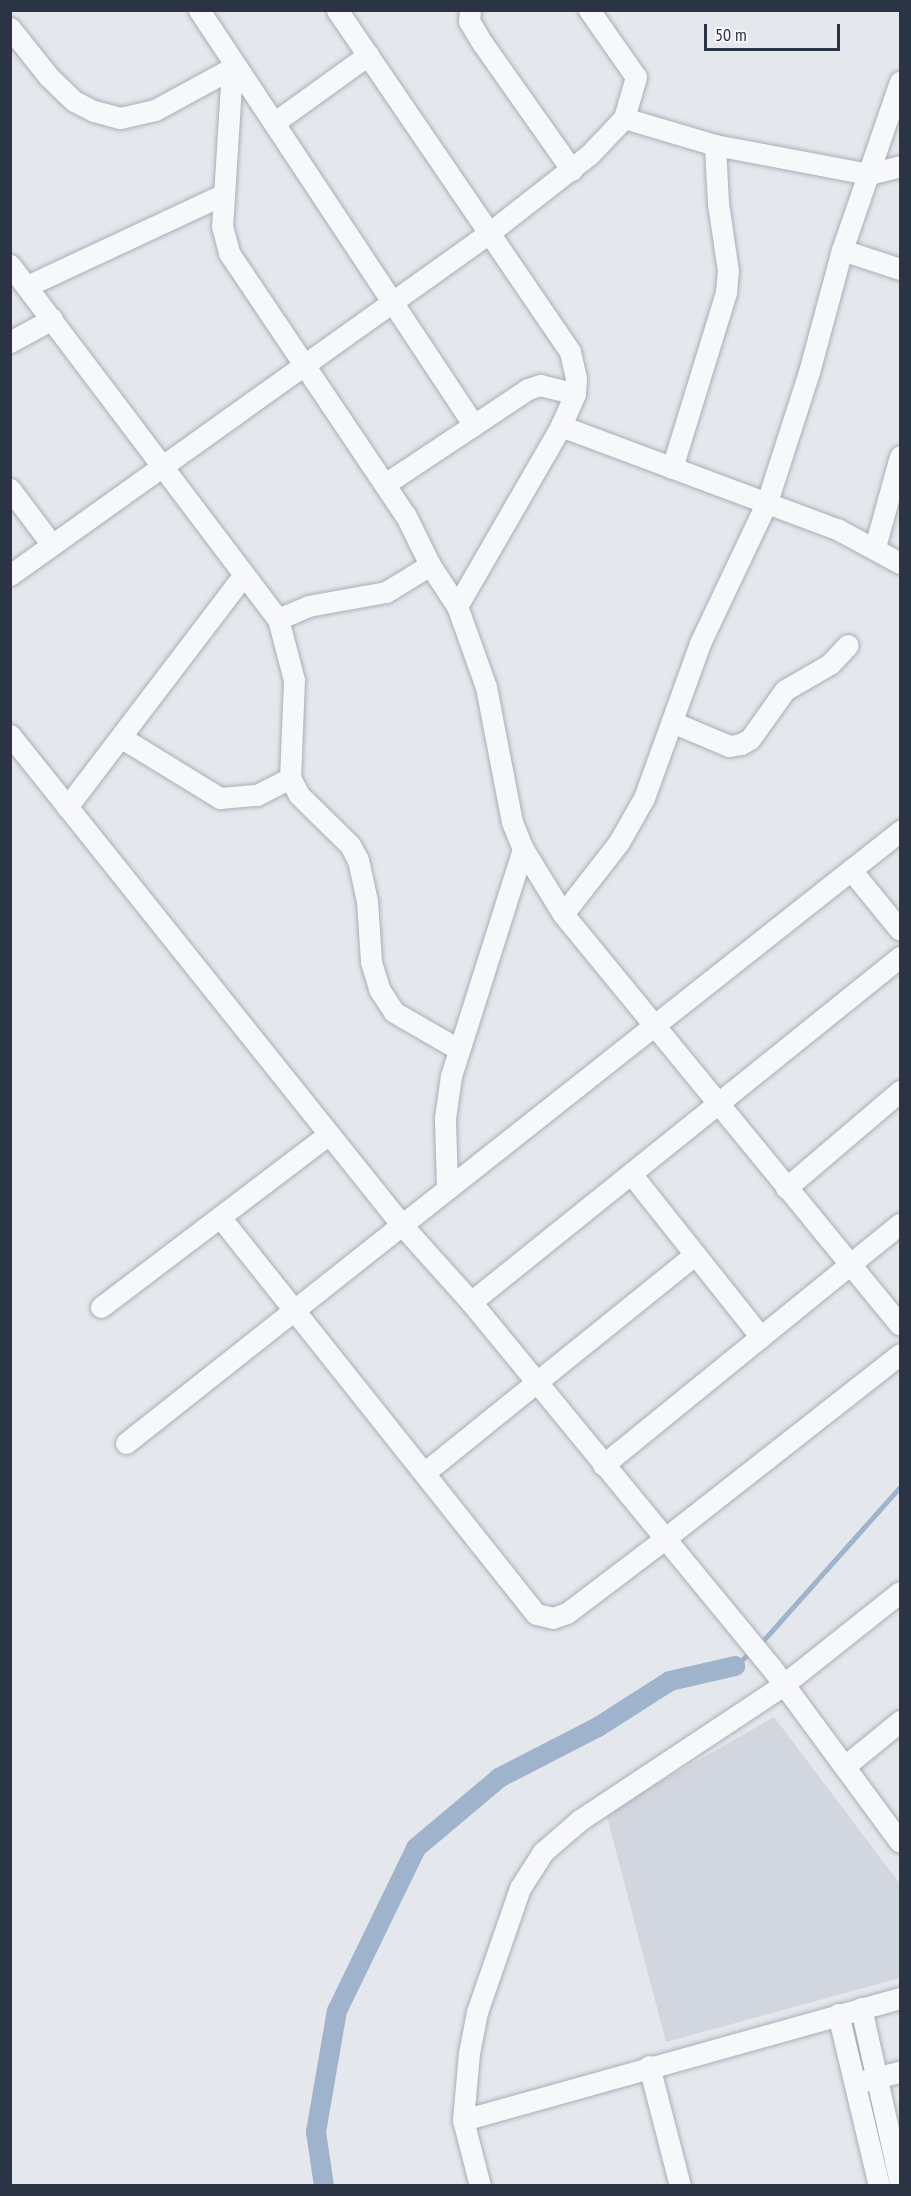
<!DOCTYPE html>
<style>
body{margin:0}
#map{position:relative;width:911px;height:2196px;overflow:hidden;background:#e4e7ec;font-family:"PT Sans Narrow",sans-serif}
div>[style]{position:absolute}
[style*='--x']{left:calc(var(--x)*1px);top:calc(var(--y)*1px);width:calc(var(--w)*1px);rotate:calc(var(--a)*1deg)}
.built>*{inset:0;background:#d2d6de}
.stream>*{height:5px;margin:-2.5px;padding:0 2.5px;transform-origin:2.5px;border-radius:2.5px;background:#9fb4cc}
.canal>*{height:20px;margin:-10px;padding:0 10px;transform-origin:10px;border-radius:10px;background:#9fb4cc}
.roads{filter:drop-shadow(0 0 2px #a9aeb7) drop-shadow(0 0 2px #a9aeb7)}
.minor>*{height:21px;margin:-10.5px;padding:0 10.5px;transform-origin:10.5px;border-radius:10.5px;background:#f7f8fa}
span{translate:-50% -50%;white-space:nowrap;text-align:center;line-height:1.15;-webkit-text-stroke:6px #f4f6f9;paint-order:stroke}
.frame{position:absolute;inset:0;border:12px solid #2b3445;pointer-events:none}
.scale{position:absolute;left:704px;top:24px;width:136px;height:27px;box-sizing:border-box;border:3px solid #2b3445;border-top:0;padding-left:8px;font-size:18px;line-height:21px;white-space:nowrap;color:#2b3445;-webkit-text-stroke:4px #f4f6f9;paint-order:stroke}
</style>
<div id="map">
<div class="built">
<i style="clip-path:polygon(774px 1717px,900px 1884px,900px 1978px,666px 2042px,606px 1813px)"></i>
</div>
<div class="stream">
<i style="--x:760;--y:1644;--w:210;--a:-48.3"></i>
<i style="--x:735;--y:1666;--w:24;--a:-42"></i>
</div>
<div class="canal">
<i style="--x:324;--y:2186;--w:55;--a:-98.4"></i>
<i style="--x:316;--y:2132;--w:123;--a:-80.2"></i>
<i style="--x:337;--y:2011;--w:181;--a:-64.1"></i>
<i style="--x:416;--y:1848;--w:109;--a:-40.1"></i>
<i style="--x:499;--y:1778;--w:111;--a:-27.3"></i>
<i style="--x:598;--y:1727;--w:85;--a:-32.6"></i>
<i style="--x:670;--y:1681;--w:67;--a:-13"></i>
</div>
<div class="roads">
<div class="minor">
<i style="--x:199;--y:10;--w:498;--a:56.5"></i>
<i style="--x:337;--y:10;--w:414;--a:55.7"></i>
<i style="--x:570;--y:352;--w:27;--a:77"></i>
<i style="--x:576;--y:378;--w:16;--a:94"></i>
<i style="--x:575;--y:394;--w:35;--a:114"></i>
<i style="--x:561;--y:426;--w:208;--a:120"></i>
<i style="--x:470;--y:10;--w:11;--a:95"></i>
<i style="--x:469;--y:21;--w:27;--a:59"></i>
<i style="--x:483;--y:44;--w:154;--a:54.8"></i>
<i style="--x:10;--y:28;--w:63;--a:51.5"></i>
<i style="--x:49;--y:77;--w:35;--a:44"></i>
<i style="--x:74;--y:101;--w:22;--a:27"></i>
<i style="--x:94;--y:111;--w:27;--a:15"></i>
<i style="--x:120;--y:118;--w:36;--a:-13"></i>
<i style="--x:155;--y:110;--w:92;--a:-28.5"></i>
<i style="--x:232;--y:69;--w:157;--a:93.6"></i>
<i style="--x:222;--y:226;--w:28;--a:75"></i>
<i style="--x:229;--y:253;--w:317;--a:56.1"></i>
<i style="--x:406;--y:516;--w:55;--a:63.9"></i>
<i style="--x:430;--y:565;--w:49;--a:56.6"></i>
<i style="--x:457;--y:606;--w:86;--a:70.3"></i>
<i style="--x:486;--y:687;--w:137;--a:79.1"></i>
<i style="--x:512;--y:822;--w:29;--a:68"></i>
<i style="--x:523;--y:849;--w:76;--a:58.4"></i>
<i style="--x:563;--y:914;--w:531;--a:50.65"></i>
<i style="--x:624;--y:118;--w:95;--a:16.5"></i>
<i style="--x:715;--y:145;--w:157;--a:10.7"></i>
<i style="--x:869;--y:174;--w:32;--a:-14"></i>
<i style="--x:275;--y:122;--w:115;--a:-35.8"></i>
<i style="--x:842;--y:250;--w:61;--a:18.1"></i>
<i style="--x:10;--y:265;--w:444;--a:52.9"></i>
<i style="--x:278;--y:619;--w:63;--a:75.3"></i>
<i style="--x:294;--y:680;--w:98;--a:92.3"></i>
<i style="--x:290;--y:778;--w:19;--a:62"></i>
<i style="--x:299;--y:795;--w:71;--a:44.4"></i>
<i style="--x:350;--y:845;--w:17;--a:62"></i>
<i style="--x:358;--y:860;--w:42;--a:77.6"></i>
<i style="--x:367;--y:901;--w:61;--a:86.2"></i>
<i style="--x:371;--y:962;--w:28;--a:73"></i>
<i style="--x:379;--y:989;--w:27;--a:57"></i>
<i style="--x:394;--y:1012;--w:74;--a:30"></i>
<i style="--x:27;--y:286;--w:217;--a:-25"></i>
<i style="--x:10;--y:342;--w:48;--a:-28.7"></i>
<i style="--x:561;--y:426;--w:295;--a:20.5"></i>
<i style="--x:837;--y:529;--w:72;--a:28.4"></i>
<i style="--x:672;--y:468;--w:184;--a:-72.9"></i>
<i style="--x:726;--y:292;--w:21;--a:-85"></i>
<i style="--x:728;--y:271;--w:69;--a:-98.4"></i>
<i style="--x:718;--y:203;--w:58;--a:-93"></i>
<i style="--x:385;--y:484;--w:172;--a:-33.6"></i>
<i style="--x:528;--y:389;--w:13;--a:-18"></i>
<i style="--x:540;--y:385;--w:36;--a:14"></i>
<i style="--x:10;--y:489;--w:70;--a:53.1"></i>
<i style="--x:875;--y:547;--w:94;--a:-74.6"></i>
<i style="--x:10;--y:575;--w:589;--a:-35.53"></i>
<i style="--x:489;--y:233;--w:127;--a:-38"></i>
<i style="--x:589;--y:155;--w:51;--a:-46.6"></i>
<i style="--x:624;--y:118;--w:43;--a:-73.7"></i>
<i style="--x:636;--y:77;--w:82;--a:-125"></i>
<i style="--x:278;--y:619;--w:33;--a:-23"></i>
<i style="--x:308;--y:606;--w:79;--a:-10.2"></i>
<i style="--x:386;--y:592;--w:52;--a:-31.5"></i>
<i style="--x:672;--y:722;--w:62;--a:22.8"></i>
<i style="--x:729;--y:746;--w:12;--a:-9"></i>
<i style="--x:741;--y:744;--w:10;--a:-29"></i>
<i style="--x:750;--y:739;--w:60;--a:-54.5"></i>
<i style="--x:785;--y:690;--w:52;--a:-30"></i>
<i style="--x:830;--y:664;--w:26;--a:-47"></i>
<i style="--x:10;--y:735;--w:626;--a:51.35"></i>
<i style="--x:401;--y:1224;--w:105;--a:48.1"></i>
<i style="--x:471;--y:1302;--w:472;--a:50.6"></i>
<i style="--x:771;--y:1667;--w:217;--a:53.6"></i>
<i style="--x:122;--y:738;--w:115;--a:31.5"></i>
<i style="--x:220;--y:798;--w:37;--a:-5"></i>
<i style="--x:257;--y:795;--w:37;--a:-27"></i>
<i style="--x:67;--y:807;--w:290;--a:-52.7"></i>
<i style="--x:851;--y:870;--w:77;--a:50.8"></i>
<i style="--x:563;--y:914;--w:91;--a:-52.1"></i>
<i style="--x:619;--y:842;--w:51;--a:-60.4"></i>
<i style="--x:644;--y:798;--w:165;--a:-70.1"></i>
<i style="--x:700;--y:643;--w:156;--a:-64.6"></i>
<i style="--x:767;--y:502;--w:137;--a:-72.1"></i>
<i style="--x:809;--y:372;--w:126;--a:-74.9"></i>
<i style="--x:842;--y:250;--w:178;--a:-71"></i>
<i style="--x:632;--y:1175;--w:207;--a:51.5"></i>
<i style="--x:447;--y:1187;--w:69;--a:-91.7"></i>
<i style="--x:445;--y:1118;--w:42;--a:-81.9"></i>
<i style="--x:451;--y:1076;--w:238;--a:-72.4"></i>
<i style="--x:786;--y:1188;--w:150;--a:-40.4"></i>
<i style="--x:220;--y:1217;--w:507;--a:51.48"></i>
<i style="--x:536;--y:1614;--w:17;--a:13"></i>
<i style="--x:553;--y:1618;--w:15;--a:-20"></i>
<i style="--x:567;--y:1613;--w:121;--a:-37.2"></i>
<i style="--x:663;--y:1540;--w:301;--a:-38.1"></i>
<i style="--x:471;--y:1302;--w:551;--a:-38.81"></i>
<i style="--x:101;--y:1307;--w:286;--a:-37.2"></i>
<i style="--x:126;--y:1443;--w:987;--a:-38.33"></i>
<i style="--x:603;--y:1465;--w:382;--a:-39.1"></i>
<i style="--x:424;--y:1473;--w:348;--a:-38.9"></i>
<i style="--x:845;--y:1766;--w:71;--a:-39.3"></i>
<i style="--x:861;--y:2008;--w:179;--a:77.4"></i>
<i style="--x:838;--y:2014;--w:177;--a:76.6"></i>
<i style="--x:649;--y:2066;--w:124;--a:75.5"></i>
<i style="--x:863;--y:2081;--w:38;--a:-14"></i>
<i style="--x:463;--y:2120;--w:67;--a:-84.9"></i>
<i style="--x:469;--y:2053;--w:42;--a:-79"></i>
<i style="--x:477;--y:2012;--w:131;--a:-70.9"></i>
<i style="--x:520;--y:1888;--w:43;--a:-57.4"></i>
<i style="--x:543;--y:1852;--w:49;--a:-40.9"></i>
<i style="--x:580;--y:1820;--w:244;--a:-33.6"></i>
<i style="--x:783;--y:1685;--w:149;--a:-38.5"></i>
<i style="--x:480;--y:2186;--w:68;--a:-104.4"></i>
<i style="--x:463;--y:2120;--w:454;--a:-15.6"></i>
</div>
</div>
<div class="frame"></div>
<div class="scale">50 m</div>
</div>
